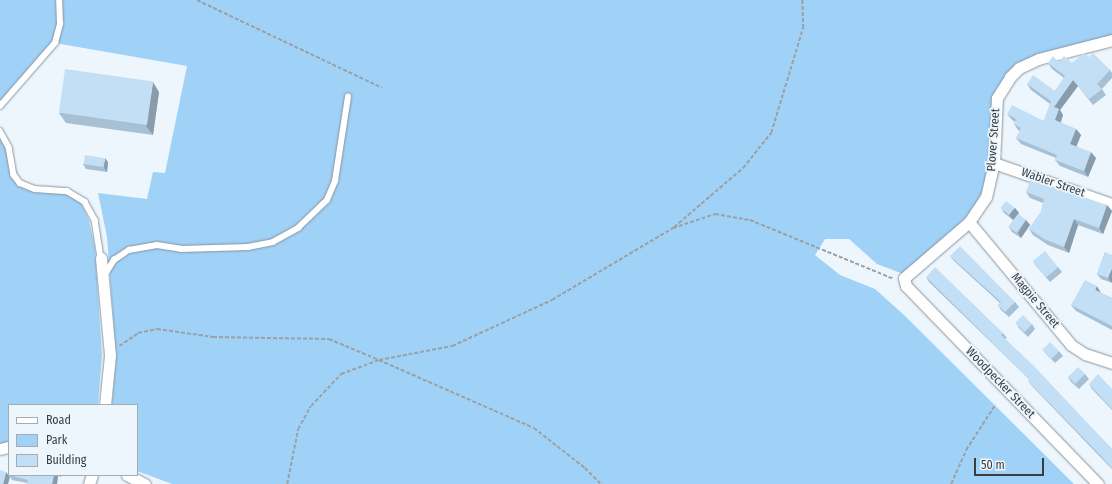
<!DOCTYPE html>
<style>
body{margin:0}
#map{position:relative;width:1112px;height:484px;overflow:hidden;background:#eef6fd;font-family:"Fira Sans Condensed",sans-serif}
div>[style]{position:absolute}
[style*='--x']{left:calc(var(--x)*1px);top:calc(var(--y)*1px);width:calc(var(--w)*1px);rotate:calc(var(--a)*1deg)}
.green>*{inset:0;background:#a0d1f7}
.path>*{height:1.5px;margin-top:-0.75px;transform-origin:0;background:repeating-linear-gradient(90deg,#9aa1a6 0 4px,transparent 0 6px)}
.roads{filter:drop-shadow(0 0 1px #88959f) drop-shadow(0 0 1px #88959f)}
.service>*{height:5.5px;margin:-2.75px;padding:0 2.75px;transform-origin:2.75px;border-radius:2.75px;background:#fff}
.minor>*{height:11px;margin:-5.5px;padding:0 5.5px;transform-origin:5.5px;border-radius:5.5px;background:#fff}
.wall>*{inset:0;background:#a7c0d4}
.shaded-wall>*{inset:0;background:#889cac}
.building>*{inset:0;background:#c2dff6;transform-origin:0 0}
span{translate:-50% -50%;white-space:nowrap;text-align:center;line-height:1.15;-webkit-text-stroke:3.5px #eef6fd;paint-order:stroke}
.street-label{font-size:12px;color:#383e42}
.legend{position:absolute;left:8px;top:404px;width:130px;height:72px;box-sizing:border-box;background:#eef6fd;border:1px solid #a5acb2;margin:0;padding:5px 7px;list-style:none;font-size:12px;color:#383e42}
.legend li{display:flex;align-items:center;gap:8px;height:20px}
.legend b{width:20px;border:1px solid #a5acb2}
.scale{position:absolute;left:974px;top:458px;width:70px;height:18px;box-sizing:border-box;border:2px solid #383e42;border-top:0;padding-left:5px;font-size:12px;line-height:14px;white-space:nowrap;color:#383e42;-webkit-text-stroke:3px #eef6fd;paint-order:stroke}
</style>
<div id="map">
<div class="green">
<i style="clip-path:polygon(0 0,1112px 0,1112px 40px,1038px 59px,1002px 87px,981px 205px,906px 275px,877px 264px,849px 239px,825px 239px,815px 255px,840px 275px,875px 289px,903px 314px,1074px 484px,172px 484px,137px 471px,137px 405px,112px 405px,116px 356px,107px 237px,98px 193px,147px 199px,153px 172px,165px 173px,187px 66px,55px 43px,0 106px)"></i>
<i style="clip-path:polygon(0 131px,9px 147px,14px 175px,28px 187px,77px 195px,89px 220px,95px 248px,102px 355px,98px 405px,9px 405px,9px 442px,0 444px)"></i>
</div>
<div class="path">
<i style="--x:197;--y:0;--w:205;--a:25.4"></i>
<i style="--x:674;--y:227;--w:91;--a:-40.5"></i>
<i style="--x:743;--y:168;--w:45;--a:-51.3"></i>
<i style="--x:771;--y:133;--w:110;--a:-73.1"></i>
<i style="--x:803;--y:28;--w:28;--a:-92"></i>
<i style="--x:119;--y:346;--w:23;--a:-34"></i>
<i style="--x:138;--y:333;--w:19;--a:-12"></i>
<i style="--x:157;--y:329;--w:57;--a:8.1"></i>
<i style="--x:213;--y:337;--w:116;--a:1"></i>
<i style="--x:329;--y:339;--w:54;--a:22.8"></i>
<i style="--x:379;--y:360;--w:74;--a:-10.9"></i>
<i style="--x:452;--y:346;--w:110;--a:-24.7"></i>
<i style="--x:552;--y:300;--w:141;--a:-30.8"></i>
<i style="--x:673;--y:228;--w:44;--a:-18.4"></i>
<i style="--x:715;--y:214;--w:36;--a:10"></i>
<i style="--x:750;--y:220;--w:156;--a:22.3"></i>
<i style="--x:287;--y:484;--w:56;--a:-78.7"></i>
<i style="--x:298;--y:429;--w:26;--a:-61"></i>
<i style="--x:311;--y:406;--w:44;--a:-46.8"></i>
<i style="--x:341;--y:374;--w:40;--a:-20.2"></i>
<i style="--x:379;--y:360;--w:169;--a:23.7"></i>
<i style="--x:534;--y:428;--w:65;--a:38.1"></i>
<i style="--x:585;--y:468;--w:23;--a:45"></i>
<i style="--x:951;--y:484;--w:37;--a:-66"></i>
<i style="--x:966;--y:450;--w:54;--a:-57.2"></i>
</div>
<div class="roads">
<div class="service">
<i style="--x:0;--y:106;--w:84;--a:-48.9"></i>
<i style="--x:55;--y:43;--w:20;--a:-75"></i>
<i style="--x:60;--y:24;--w:24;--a:-92"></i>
<i style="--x:0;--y:131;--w:18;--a:61"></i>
<i style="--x:9;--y:147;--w:28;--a:80"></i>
<i style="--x:14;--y:175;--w:10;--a:53"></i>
<i style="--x:20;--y:183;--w:16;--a:22"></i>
<i style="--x:35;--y:189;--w:32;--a:4"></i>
<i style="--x:67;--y:191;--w:21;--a:31"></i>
<i style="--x:85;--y:202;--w:21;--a:61"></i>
<i style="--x:95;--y:220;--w:38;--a:81"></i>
<i style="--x:104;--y:276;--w:19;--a:-58"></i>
<i style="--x:114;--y:260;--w:18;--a:-34"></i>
<i style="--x:129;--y:250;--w:28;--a:-10"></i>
<i style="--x:157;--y:245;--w:24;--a:9"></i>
<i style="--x:181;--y:249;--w:67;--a:-1.7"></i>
<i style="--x:248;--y:247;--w:25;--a:-11"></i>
<i style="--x:273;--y:242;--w:29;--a:-29"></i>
<i style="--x:298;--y:228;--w:40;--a:-44"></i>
<i style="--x:327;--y:200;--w:21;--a:-67"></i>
<i style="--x:335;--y:181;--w:85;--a:-81.2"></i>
</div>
<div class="minor">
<i style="--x:994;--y:163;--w:125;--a:19.2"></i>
<i style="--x:969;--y:222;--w:160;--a:50.3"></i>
<i style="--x:1071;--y:345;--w:17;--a:33"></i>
<i style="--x:1085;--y:354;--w:28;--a:18"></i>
<i style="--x:101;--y:258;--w:97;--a:84.7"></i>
<i style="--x:110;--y:355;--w:50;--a:95.7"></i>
<i style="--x:0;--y:449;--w:9;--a:-13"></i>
<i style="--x:127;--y:475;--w:20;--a:27"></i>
<i style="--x:89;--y:484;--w:9;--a:-72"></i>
<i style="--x:1098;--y:484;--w:276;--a:-134.1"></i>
<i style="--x:906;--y:286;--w:8;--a:-104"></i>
<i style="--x:904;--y:278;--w:86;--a:-40.7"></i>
<i style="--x:969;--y:222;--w:30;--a:-56"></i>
<i style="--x:986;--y:197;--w:35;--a:-77"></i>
<i style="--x:994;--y:163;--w:65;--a:-87.4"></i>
<i style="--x:997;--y:98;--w:25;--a:-58"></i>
<i style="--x:1010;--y:77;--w:13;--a:-45"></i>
<i style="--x:1019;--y:68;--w:21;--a:-25"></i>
<i style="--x:1038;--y:59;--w:76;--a:-14.4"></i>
</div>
</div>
<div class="wall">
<i style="clip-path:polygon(1089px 57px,1110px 70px,1112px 73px,1112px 78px,1102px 89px,1106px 95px,1093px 105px,1078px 86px,1060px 110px,1063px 115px,1061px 123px,1076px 129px,1081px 135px,1076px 146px,1096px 158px,1088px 177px,1060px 166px,1055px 160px,1056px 158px,1021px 144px,1016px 138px,1020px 131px,1018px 130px,1014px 124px,1015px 122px,1012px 120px,1007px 114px,1044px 121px,1050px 104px,1031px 90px,1027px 84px,1055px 91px,1064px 78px,1052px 69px,1048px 63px,1059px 62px,1072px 63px)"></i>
<i style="clip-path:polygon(159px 92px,153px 135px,66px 123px,59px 113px)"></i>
<i style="clip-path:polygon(108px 162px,107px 172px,86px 169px,83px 164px)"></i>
<i style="clip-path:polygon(1026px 192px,1107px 205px,1112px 211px,1103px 234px,1078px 225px,1069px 253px,1048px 245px,1033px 235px,1029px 229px,1041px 212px,1043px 203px,1030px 198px)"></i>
<i style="clip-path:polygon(1001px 208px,1015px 208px,1019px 213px,1018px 214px,1026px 220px,1030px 225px,1021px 238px,1012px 232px,1009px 227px,1017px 214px,1013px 220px,1004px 213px)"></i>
<i style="clip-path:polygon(1105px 252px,1112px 283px,1101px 279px,1097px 274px)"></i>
<i style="clip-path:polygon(950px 256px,1015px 302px,1019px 307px,1009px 317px,1001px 310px,998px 305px,1000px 303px,954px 261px)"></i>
<i style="clip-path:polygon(1033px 261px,1058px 267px,1062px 272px,1050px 282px,1036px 266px)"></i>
<i style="clip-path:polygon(926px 277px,1003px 333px,1007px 338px,1005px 339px,1112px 449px,1112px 469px,1105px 462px,1032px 386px,1028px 381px,1030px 380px,929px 282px)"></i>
<i style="clip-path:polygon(1101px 293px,1112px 298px,1112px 330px,1076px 311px,1071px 305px)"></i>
<i style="clip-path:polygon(1016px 323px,1032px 324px,1035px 329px,1028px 337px,1019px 328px)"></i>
<i style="clip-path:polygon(1043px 350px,1059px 351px,1063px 356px,1055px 363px,1047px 355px)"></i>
<i style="clip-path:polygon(1085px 374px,1089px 379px,1079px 389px,1071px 382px,1068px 377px)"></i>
<i style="clip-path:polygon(1089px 384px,1112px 389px,1112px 410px,1092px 389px)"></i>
<i style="clip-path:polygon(9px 475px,62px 475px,61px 477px,58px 476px,57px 484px,27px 484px,27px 483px,12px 480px)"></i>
</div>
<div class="shaded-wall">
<i style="clip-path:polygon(1073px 80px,1078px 86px,1060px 110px,1063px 115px,1059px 126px,1055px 120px,1054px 107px)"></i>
<i style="clip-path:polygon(153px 82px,159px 92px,153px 135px,146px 126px)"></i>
<i style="clip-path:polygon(1076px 129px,1081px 135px,1075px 150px,1070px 144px)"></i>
<i style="clip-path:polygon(1091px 152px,1096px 158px,1088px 177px,1084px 171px)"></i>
<i style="clip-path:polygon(105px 158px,108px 162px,107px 172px,104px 168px)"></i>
<i style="clip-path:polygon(1107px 205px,1112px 211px,1103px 234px,1099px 228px)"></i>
<i style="clip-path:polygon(1015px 208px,1019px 213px,1013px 220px,1009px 215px)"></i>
<i style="clip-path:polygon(1074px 219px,1078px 225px,1069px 253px,1064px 247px)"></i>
<i style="clip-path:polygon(1026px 220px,1030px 225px,1021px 238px,1018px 233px)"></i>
<i style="clip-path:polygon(1112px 268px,1112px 283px,1108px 278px)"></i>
<i style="clip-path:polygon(1097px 286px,1101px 293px,1095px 290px)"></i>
<i style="clip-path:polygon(6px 472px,10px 477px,8px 484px,3px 484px)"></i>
<i style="clip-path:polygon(54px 475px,58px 475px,58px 476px,57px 484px,52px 484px)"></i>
</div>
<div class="building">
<i style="clip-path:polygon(1084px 53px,1089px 57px,1093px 53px,1110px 70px,1097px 84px,1102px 89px,1089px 99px,1073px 80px,1054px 107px,1059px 109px,1055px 120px,1076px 129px,1070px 144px,1091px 152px,1084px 171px,1055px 160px,1057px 155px,1016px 138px,1021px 128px,1014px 124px,1016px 119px,1007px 114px,1012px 105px,1044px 121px,1051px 101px,1027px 84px,1033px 75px,1055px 91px,1065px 76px,1048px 63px,1053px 56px,1059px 62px,1064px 56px,1072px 63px)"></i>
<i style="left:65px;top:69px;width:89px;height:44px;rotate:8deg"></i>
<i style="left:85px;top:155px;width:20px;height:9px;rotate:9deg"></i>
<i style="clip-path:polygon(1031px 179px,1107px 205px,1099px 228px,1074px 219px,1064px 247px,1044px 239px,1029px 229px,1041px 212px,1044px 199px,1026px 192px)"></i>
<i style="left:1006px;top:201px;width:11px;height:9px;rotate:38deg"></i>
<i style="left:1018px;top:214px;width:10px;height:16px;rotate:37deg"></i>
<i style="clip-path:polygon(960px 246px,1015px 302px,1005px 312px,998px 305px,1001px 302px,950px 256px)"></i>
<i style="left:1045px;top:251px;width:21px;height:16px;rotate:51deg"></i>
<i style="clip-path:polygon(1105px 252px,1112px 255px,1112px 268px,1108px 278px,1097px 274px)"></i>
<i style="clip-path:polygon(935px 267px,1003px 333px,1001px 335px,1033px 365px,1112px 449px,1112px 468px,1102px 457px,1028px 381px,1030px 380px,926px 277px)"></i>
<i style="clip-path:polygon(1085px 280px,1097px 286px,1095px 290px,1112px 298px,1112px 326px,1071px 305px)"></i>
<i style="left:1023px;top:315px;width:13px;height:11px;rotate:45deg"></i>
<i style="left:1050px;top:342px;width:13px;height:11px;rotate:45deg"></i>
<i style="left:1078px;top:367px;width:10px;height:14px;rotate:45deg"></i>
<i style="clip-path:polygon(1098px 374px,1112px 389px,1112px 409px,1089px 384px)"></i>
<i style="clip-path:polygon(0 470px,6px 472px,3px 484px,0 484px)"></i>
<i style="clip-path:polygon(9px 475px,54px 475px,52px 484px,27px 484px,28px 480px)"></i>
</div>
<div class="street-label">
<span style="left:994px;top:140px;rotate:-86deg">Plover Street</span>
<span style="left:1053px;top:183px;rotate:19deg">Wabler Street</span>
<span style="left:1035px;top:301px;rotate:50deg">Magpie Street</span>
<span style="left:1000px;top:383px;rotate:46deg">Woodpecker Street</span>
</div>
<ul class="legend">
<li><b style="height:5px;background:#fff"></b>Road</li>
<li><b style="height:11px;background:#a0d1f7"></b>Park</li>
<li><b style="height:11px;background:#c2dff6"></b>Building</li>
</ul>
<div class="scale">50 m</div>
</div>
